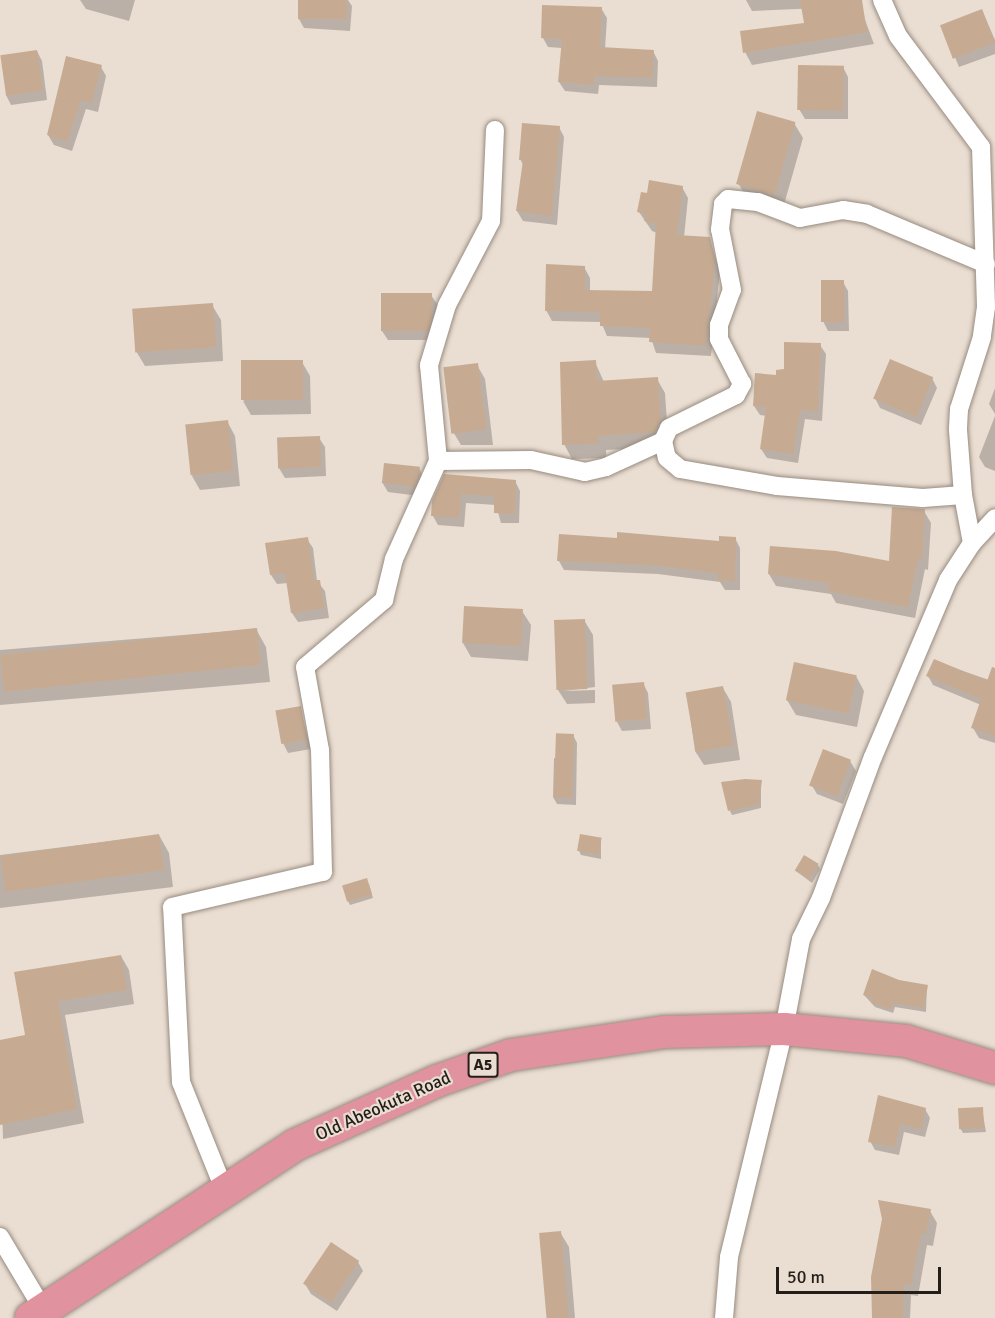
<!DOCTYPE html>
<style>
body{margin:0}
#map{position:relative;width:995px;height:1318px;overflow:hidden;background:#eaddd1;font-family:Signika,sans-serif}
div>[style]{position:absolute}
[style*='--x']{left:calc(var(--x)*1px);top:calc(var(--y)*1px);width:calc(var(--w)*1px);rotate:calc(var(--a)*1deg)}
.shadow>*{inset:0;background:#0003}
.building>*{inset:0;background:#c6ab92;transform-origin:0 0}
.roads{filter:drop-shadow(0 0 2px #978b80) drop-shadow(0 0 2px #978b80)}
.minor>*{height:18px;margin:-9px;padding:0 9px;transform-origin:9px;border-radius:9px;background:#fff}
.trunk>*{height:32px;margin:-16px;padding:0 16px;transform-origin:16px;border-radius:16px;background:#e0929e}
span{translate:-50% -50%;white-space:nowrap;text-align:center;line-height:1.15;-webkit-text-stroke:4.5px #eaddd1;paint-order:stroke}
.shield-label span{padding:2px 4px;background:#eaddd1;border:2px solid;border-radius:4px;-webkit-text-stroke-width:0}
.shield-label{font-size:16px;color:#231e1a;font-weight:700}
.street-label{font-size:18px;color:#231e1a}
.scale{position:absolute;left:776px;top:1267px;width:165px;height:27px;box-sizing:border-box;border:3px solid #231e1a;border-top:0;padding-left:8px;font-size:18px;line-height:21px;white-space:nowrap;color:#231e1a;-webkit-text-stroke:4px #eaddd1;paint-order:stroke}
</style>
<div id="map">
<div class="shadow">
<i style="clip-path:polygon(80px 0,135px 0,129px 21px,86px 9px)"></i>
<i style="clip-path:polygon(300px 0,348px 0,352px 6px,350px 31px,304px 28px,299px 19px)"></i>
<i style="clip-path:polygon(746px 0,843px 0,844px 7px,752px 11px)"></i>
<i style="clip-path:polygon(601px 8px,607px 18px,605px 49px,653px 51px,658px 61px,657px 87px,599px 85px,598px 94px,565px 91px,559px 82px,562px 48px,548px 47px,543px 38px)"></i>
<i style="clip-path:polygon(982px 10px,995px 40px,995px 54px,959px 67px,942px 26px)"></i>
<i style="clip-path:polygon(864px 17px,874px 44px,752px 65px,745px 52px)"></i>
<i style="clip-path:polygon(37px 51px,42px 61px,47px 100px,11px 105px,6px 95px)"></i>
<i style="clip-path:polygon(101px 67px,106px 76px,98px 112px,86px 109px,72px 151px,54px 145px,48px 135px)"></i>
<i style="clip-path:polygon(843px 67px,848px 77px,848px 119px,805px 119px,799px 109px)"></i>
<i style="clip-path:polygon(794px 123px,803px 138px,783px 208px,747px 198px,738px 183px)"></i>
<i style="clip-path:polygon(559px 127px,564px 137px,557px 225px,523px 221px,517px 211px,524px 166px,520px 159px)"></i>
<i style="clip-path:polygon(682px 187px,688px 198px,684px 237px,709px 238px,720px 271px,711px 356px,656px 353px,651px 338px,607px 336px,601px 322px,552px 321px,546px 310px,584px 267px,590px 278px,590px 291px,654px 292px,657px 233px,652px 231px,639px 212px,648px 194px)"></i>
<i style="clip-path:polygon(843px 282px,848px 291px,849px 331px,828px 331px,823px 321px)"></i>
<i style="clip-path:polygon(431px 295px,437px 304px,432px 340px,388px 340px,382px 331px)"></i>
<i style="clip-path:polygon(212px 305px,221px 320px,223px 361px,145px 366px,136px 351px)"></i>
<i style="clip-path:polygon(820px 345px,826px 354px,822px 421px,805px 419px,798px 463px,767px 458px,761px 449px,767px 416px,760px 415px,754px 406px,777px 377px)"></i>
<i style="clip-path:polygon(302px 362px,310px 376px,311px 414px,251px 415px,243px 401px)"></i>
<i style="clip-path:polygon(595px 362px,604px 382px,657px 379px,665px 393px,668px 437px,663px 447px,606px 450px,606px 458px,572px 459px,564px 444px)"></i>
<i style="clip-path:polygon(477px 365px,485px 379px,493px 445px,461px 445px,452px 430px)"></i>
<i style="clip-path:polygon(932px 378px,937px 388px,921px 425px,880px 408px,875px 398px)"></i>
<i style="clip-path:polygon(995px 388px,995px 414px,989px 404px)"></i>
<i style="clip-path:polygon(995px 416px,995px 471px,985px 467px,979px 457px)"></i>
<i style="clip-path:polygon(227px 421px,235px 436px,240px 486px,200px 490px,192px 476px)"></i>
<i style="clip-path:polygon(319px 438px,325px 447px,326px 476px,285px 478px,279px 468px)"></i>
<i style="clip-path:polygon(419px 468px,424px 478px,419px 496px,388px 492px,382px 482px)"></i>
<i style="clip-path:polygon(445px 476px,515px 481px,520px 491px,519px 523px,501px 523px,496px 505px,466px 503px,464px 527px,438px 525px,433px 516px)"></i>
<i style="clip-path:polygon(924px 511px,931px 523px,928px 570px,925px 569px,915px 618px,836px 603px,831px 594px,776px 586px,769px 574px,890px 563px)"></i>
<i style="clip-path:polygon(618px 534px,720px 543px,735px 538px,740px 548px,740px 590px,725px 590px,720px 582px,658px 574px,564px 570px,559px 561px,618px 540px)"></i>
<i style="clip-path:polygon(307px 539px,313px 548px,317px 581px,325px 591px,329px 618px,298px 622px,292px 613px,288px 583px,277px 584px,271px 575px)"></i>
<i style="clip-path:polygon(522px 611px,531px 625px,528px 661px,471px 657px,463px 643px)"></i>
<i style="clip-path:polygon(584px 620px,593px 635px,595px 687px,564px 691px,595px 690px,595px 703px,567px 704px,558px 690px)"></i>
<i style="clip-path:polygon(256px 629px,266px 647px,270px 682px,0 705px,0 650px)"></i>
<i style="clip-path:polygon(934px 661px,995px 682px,995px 743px,979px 738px,973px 728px,981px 705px,933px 685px,928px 676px)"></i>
<i style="clip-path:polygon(856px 676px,864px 691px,857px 727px,796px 715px,787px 700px)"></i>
<i style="clip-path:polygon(643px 683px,648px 693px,651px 729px,622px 731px,617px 722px)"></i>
<i style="clip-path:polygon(723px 688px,731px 702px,740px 760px,704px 765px,695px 751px,687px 694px)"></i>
<i style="clip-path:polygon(300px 708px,311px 749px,288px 753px,283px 743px)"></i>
<i style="clip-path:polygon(573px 735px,577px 743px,576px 805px,557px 804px,553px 797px,554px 758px,559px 758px)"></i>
<i style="clip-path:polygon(850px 761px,856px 771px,843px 804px,817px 794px,811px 784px)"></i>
<i style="clip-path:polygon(761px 782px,761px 808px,732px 815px,730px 811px)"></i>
<i style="clip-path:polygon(159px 835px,169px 853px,173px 887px,0 908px,0 855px)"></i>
<i style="clip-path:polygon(601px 839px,601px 859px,581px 855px,579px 851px)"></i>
<i style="clip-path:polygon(818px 865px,820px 869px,812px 883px,796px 871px)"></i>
<i style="clip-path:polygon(369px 884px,373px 898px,350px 905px,348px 901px)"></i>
<i style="clip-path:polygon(121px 956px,129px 970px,134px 1004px,65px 1015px,84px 1123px,3px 1139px,0 1042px,26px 1036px,16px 973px)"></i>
<i style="clip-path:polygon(899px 982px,927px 986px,926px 1012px,895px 1007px,893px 1013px,875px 1007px,864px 995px)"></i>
<i style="clip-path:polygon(925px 1109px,930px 1118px,925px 1137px,904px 1132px,899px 1155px,875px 1150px,870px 1141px)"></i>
<i style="clip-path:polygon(982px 1109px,986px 1132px,963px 1133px,960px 1128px)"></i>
<i style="clip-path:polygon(930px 1211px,937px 1223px,933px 1246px,927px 1245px,918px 1296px,911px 1295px,910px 1318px,872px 1318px)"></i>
<i style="clip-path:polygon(560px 1232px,569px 1247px,575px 1318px,549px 1318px)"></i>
<i style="clip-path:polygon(358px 1262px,363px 1271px,337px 1311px,311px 1294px,305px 1284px)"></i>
</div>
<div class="building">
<i style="left:298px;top:0;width:49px;height:19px"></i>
<i style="clip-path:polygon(800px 0,862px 0,867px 32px,743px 53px,740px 31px,804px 23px)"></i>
<i style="clip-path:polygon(542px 5px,602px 7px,600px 47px,654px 50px,652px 78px,594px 76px,594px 85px,558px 82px,562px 39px,541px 38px)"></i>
<i style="left:982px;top:9px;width:36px;height:45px;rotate:69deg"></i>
<i style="left:37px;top:50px;width:41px;height:37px;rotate:82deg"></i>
<i style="clip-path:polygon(66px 56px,102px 65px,92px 103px,81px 100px,67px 142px,47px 135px)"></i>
<i style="left:798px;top:65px;width:46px;height:45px;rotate:1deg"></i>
<i style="left:757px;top:111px;width:40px;height:76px;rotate:16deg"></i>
<i style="clip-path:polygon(522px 123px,560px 126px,552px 216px,516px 211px,523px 160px,519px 160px)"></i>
<i style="clip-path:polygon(649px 180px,683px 186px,677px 235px,710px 237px,715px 259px,706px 346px,649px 342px,650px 328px,600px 326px,600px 312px,545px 311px,546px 264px,585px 266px,585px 290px,652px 291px,656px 224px,644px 221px,646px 214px,637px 212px,641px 192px,647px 193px)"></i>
<i style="left:821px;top:280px;width:23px;height:42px"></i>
<i style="left:381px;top:293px;width:51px;height:38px"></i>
<i style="left:213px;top:303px;width:44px;height:81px;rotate:86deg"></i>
<i style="clip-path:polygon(784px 342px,821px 343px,818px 412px,800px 410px,793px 454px,760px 449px,766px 407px,753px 406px,755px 373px,776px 375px,776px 370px,784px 369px)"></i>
<i style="left:890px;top:359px;width:47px;height:43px;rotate:23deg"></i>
<i style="left:303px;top:360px;width:40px;height:62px;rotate:90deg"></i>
<i style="clip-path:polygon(596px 360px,597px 381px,658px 377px,661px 421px,655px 432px,598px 436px,599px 443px,562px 445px,560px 362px)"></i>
<i style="left:478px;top:363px;width:67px;height:35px;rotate:83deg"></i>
<i style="left:228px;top:420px;width:51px;height:43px;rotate:84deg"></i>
<i style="left:320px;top:436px;width:31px;height:43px;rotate:88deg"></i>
<i style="left:384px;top:463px;width:36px;height:20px;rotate:6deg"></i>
<i style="clip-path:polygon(444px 474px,516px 480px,515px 514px,494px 513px,494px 496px,461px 494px,459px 518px,431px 516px,432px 501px)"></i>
<i style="clip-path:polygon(892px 507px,925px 509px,922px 559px,918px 558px,908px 607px,828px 591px,829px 583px,768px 574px,770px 546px,836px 551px,889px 561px)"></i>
<i style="clip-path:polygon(617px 532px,719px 541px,719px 536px,736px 537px,735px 581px,718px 580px,718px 573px,652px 565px,557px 561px,559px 534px,617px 538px)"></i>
<i style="clip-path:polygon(308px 537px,314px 580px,320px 580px,324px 608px,291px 613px,285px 573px,270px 575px,265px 543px)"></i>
<i style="left:464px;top:606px;width:59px;height:37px;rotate:3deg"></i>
<i style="left:585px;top:619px;width:70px;height:31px;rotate:88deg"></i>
<i style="left:257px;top:628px;width:37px;height:258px;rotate:84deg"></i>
<i style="clip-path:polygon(934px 659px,987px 681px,992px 667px,995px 668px,995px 736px,971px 728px,981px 699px,926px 676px)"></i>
<i style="left:794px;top:662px;width:64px;height:39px;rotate:12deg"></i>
<i style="left:644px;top:682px;width:37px;height:32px;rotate:85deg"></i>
<i style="left:723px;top:686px;width:60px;height:38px;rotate:80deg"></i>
<i style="left:301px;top:706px;width:34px;height:26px;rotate:80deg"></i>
<i style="left:574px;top:734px;width:64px;height:18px;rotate:92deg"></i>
<i style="left:823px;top:749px;width:30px;height:39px;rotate:21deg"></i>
<i style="clip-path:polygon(745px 779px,762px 780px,759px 804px,728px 811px,721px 782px)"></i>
<i style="left:159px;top:834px;width:36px;height:160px;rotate:82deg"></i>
<i style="left:580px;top:834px;width:22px;height:17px;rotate:10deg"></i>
<i style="left:804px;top:855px;width:17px;height:18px;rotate:31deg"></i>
<i style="left:367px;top:878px;width:17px;height:26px;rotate:73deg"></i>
<i style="clip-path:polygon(121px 955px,127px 990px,58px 1001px,77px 1109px,0 1125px,0 1040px,25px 1035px,14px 972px)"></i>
<i style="clip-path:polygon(872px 969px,899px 980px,928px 985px,924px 1008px,893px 1003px,891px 1009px,871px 1003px,872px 998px,863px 995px)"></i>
<i style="clip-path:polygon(878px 1095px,926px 1108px,921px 1129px,900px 1124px,895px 1147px,868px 1142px)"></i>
<i style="left:983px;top:1107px;width:21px;height:25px;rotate:87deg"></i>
<i style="clip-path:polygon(878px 1200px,931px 1209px,926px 1234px,921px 1233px,911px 1285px,904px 1283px,903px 1318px,872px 1318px,871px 1277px,882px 1219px)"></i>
<i style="left:561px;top:1231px;width:87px;height:22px;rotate:85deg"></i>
<i style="left:331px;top:1242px;width:34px;height:50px;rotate:34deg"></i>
</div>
<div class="roads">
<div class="minor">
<i style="--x:882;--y:0;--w:39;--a:66"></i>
<i style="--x:898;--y:36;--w:139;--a:53.2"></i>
<i style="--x:981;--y:147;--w:160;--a:88.2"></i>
<i style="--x:986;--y:307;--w:30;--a:98"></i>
<i style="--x:982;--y:337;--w:76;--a:107.7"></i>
<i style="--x:959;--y:409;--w:21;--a:93"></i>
<i style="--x:958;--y:430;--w:65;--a:85.6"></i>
<i style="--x:963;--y:495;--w:49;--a:79.4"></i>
<i style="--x:495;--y:130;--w:91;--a:92.5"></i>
<i style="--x:491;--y:221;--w:95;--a:117.6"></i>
<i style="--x:447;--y:305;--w:63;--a:106.7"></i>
<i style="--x:429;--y:365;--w:96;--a:84.6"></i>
<i style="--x:438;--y:461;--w:93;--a:-0.6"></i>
<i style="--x:531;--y:460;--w:55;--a:12.5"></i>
<i style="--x:585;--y:472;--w:22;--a:-13"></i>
<i style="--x:606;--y:467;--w:63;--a:-24.5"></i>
<i style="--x:663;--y:441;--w:14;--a:-65"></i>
<i style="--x:669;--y:428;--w:75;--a:-26.2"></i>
<i style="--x:736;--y:395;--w:13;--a:-61"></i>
<i style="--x:742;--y:384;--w:51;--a:-117.1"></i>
<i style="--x:719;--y:339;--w:14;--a:-90"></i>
<i style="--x:719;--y:325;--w:37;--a:-70"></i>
<i style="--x:732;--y:290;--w:62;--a:-101.1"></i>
<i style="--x:720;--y:229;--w:25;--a:-83"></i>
<i style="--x:723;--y:204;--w:7;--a:-45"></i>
<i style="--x:728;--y:199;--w:30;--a:6"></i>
<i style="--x:758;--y:202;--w:45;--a:20.9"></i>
<i style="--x:800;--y:218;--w:44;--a:-10.5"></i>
<i style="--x:843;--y:210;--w:24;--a:9"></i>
<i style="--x:867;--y:214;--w:129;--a:22.8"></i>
<i style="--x:663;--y:441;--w:17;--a:77"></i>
<i style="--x:667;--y:458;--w:17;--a:40"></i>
<i style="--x:680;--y:469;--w:98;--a:9.9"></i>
<i style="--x:777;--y:486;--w:146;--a:4.7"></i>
<i style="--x:923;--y:498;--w:40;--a:-4.3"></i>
<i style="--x:224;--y:1189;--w:115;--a:-111.9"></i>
<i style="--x:181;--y:1082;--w:175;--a:-92.9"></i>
<i style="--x:172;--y:907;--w:155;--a:-13.1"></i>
<i style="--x:323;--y:872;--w:122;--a:-91.4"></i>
<i style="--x:320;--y:750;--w:84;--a:-100.2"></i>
<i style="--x:305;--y:667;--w:104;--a:-40.3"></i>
<i style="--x:384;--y:600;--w:42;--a:-76.3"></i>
<i style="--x:394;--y:559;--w:107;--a:-65.8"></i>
<i style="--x:0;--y:1237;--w:84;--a:59.2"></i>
<i style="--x:724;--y:1318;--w:61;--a:-85.3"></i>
<i style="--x:729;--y:1257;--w:235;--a:-76.4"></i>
<i style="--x:784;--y:1029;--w:92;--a:-79.3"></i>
<i style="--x:801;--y:939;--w:46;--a:-64"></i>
<i style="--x:821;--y:898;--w:150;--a:-69.8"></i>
<i style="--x:873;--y:757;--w:192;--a:-67"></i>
<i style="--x:948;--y:580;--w:44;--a:-57"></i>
<i style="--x:972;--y:543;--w:34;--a:-47"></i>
</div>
<div class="trunk">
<i style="--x:31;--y:1318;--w:316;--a:-33.2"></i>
<i style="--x:295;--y:1145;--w:156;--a:-24.3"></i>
<i style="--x:437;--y:1081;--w:78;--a:-19.4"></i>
<i style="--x:511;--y:1055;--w:156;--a:-8.5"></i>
<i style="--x:665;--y:1032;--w:119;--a:-1.4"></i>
<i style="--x:784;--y:1029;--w:123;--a:5.6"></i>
<i style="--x:906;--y:1041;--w:93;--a:16.9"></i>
</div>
</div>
<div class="shield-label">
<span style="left:483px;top:1065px">A5</span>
</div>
<div class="street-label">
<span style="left:383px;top:1106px;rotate:-24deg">Old Abeokuta Road</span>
</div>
<div class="scale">50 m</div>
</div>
